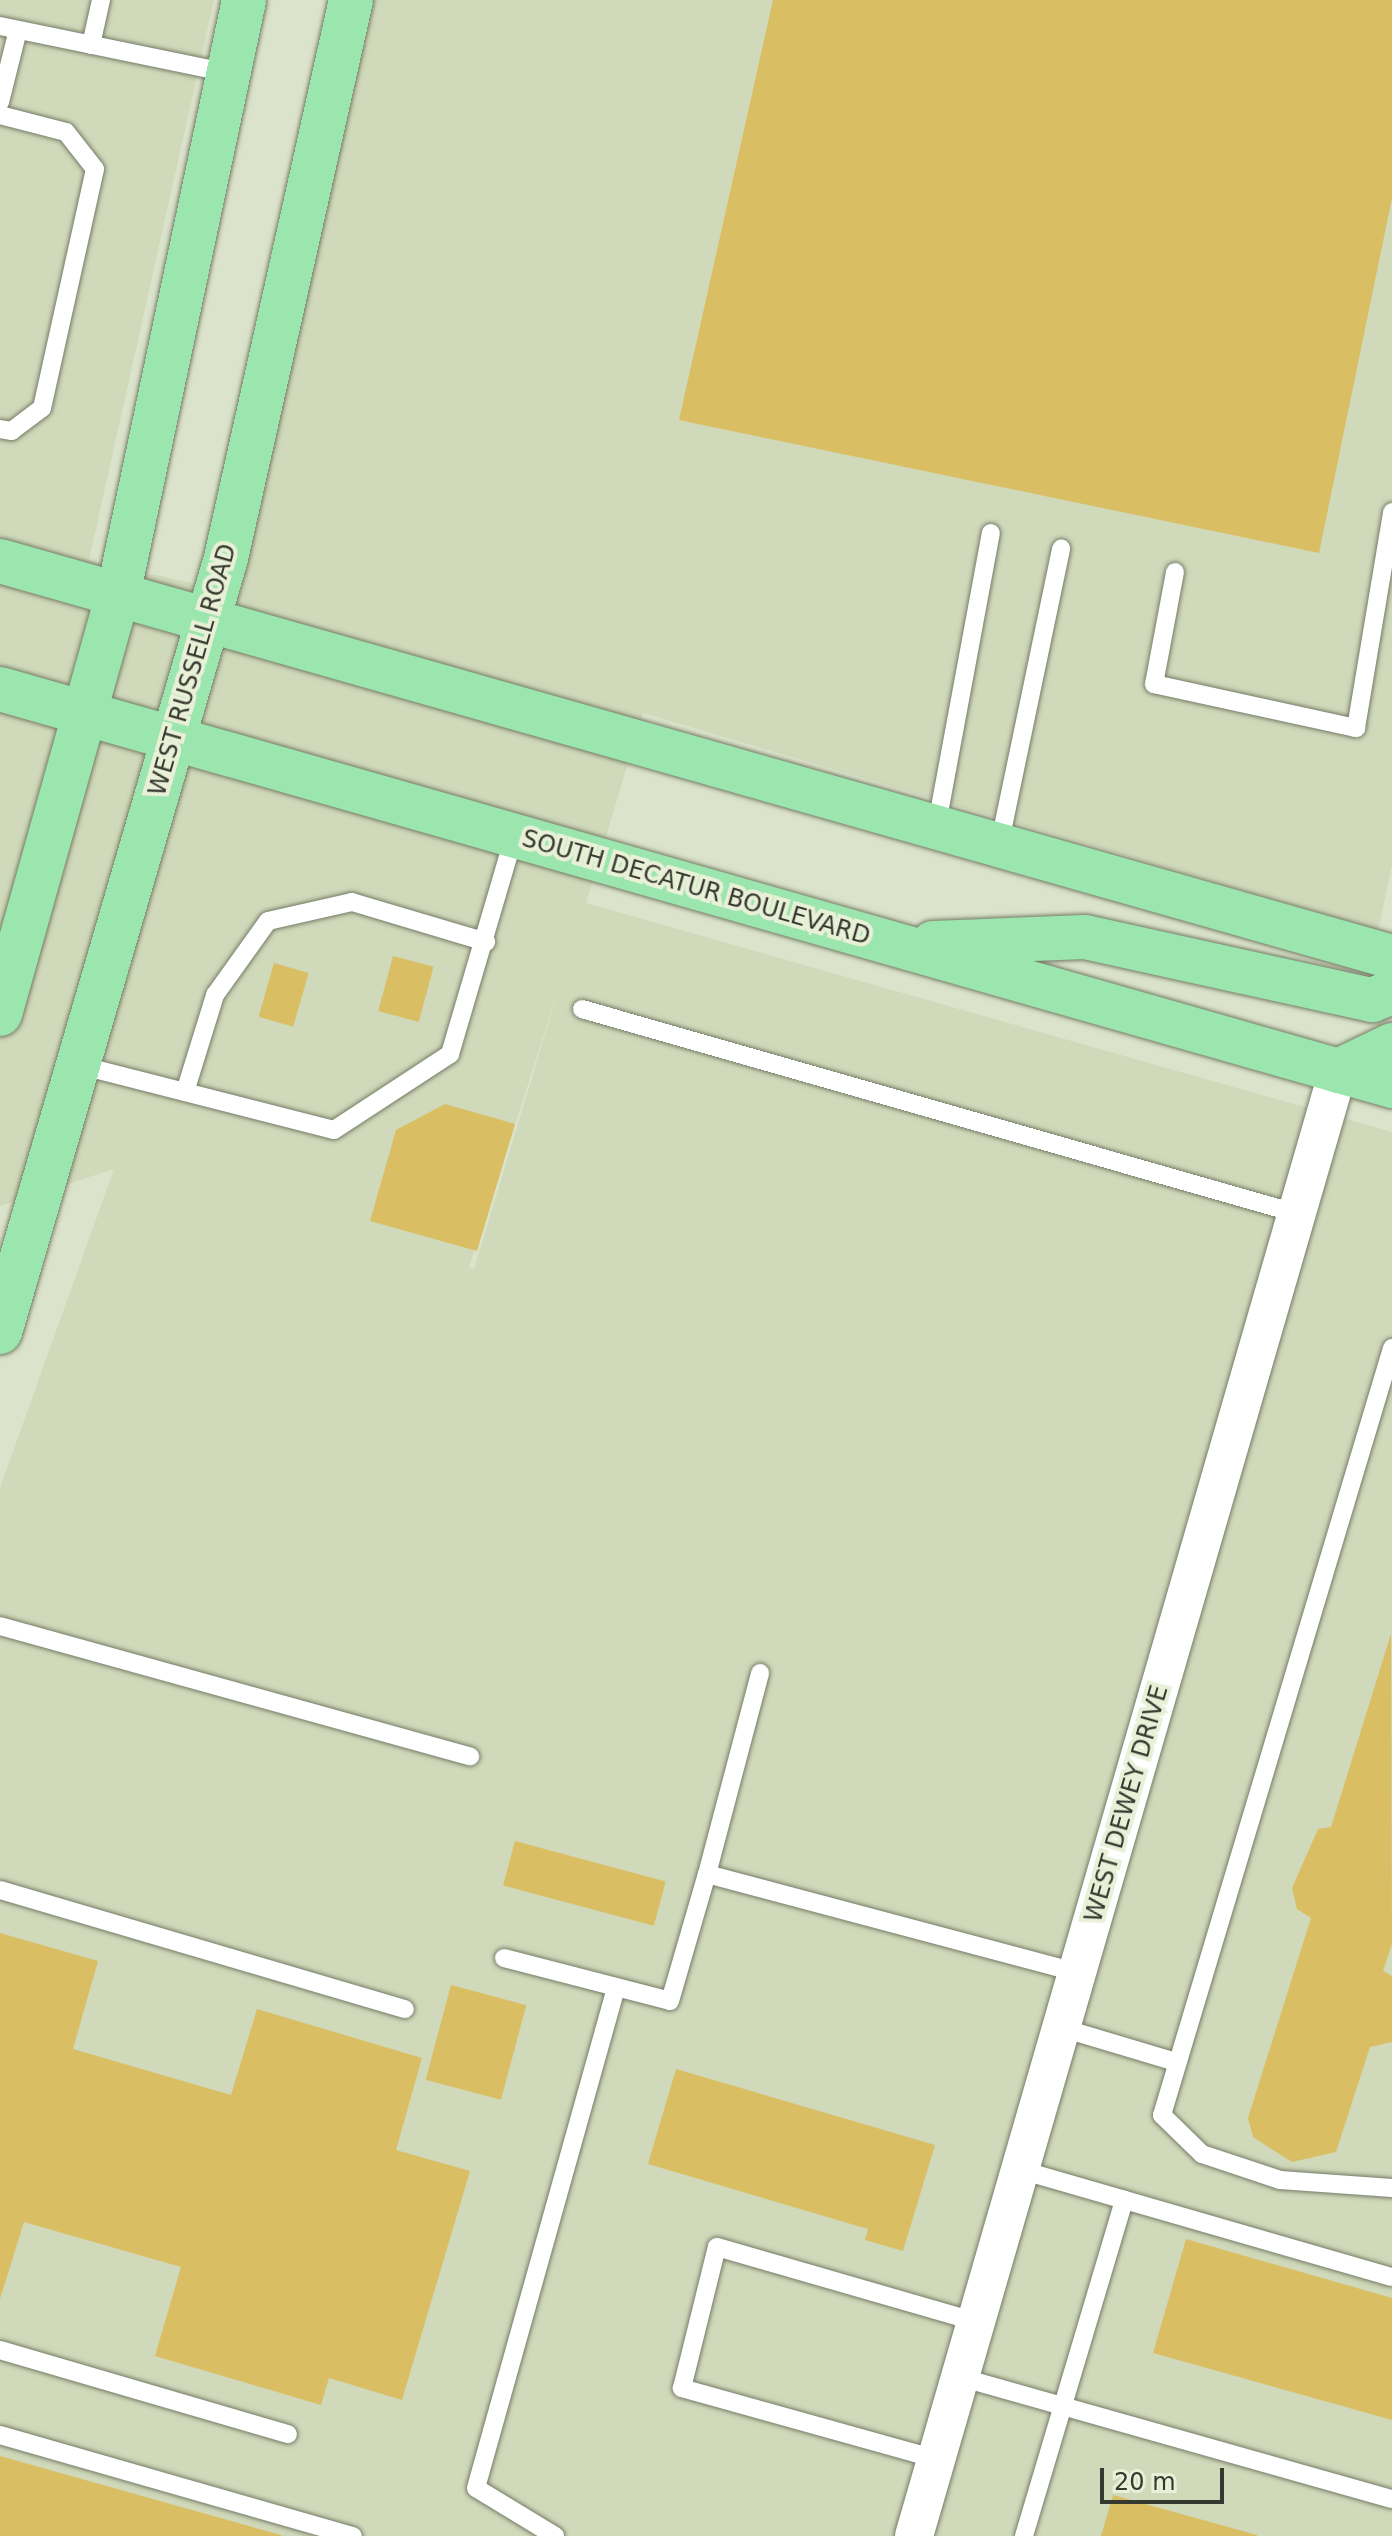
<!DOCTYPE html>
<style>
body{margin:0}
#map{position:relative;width:1392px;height:2536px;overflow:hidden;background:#dbe3cb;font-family:"DejaVu Sans",sans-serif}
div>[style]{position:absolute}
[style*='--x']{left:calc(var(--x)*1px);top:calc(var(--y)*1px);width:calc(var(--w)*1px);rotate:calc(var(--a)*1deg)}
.built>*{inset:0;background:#d0d9ba}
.building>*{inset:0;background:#dabe64;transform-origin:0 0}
.roads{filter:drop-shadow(0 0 2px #767c67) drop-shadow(0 0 2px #767c67)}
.service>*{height:18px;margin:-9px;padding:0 9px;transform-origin:9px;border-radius:9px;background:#fff}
.minor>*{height:38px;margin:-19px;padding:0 19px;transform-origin:19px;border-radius:19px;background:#fff}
.primary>*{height:44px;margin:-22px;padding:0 22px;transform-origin:22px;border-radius:22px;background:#9be5ae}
span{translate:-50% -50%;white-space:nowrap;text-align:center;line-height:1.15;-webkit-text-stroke:8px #e9f0d8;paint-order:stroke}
.street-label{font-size:24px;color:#36392f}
.scale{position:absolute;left:1100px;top:2468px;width:124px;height:36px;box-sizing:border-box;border:4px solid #36392f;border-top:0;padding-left:10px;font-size:24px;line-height:28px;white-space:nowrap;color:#36392f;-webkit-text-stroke:6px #e9f0d8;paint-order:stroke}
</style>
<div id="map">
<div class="built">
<i style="clip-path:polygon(evenodd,0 0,214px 0,89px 560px,240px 594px,368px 0,1392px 0,1392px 865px,1378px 930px,643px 713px,586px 903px,1392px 1132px,1392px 2536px,0 2536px,0 1488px,114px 1169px,0 1206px,0 0,561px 982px,474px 1269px,469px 1268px,469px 1267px,561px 982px)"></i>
</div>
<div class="building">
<i style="clip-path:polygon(773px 0,1392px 0,1392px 198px,1319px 553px,679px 420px)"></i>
<i style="left:393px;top:956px;width:42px;height:57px;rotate:15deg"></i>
<i style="left:274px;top:963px;width:36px;height:56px;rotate:16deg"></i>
<i style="clip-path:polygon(445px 1104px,515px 1124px,477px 1251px,370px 1221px,396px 1130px)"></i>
<i style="clip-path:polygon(1391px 1634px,1392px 1944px,1383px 1971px,1392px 1976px,1392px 2042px,1370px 2047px,1336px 2152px,1292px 2162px,1253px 2137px,1248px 2118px,1311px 1918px,1297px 1909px,1292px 1888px,1318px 1829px,1331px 1827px)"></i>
<i style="left:515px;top:1841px;width:156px;height:46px;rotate:15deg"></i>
<i style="clip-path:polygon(0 1933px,98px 1961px,73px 2049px,231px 2095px,257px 2009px,422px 2058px,396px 2150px,470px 2171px,402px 2400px,329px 2378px,321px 2405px,155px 2356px,181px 2267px,24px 2222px,0 2299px)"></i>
<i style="left:451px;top:1985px;width:78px;height:98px;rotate:15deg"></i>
<i style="clip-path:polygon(676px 2069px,935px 2145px,903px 2251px,865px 2240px,868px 2229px,648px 2164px)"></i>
<i style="clip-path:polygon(1186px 2239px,1392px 2298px,1392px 2420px,1153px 2353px)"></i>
<i style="clip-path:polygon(0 2456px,281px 2535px,281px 2536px,0 2536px)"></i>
<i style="clip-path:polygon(1113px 2495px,1257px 2535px,1257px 2536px,1101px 2536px)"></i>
</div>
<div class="roads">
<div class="service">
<i style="--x:0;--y:26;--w:233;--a:11.6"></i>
<i style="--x:91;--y:45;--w:46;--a:-77.5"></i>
<i style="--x:0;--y:102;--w:74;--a:-76"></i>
<i style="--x:0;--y:115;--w:68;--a:14.4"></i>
<i style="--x:66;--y:132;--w:47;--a:51.9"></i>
<i style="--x:95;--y:169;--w:245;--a:102.5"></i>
<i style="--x:42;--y:408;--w:38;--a:143"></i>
<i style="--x:12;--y:431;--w:12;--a:-171"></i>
<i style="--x:1175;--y:572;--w:114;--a:100.6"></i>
<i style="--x:1154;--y:684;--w:207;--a:12.3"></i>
<i style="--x:1356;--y:728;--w:219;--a:-80.5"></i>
<i style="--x:936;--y:829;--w:301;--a:-79.5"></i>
<i style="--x:999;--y:846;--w:304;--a:-78.2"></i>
<i style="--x:582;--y:1009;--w:746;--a:15.96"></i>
<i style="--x:79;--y:1065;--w:263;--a:14.3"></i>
<i style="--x:334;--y:1130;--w:139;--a:-33.2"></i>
<i style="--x:450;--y:1054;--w:227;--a:-73.6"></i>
<i style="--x:185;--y:1092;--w:102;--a:-72.8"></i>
<i style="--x:215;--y:995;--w:91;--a:-54.4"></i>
<i style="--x:268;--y:921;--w:86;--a:-12.7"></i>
<i style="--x:352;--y:902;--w:140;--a:16.6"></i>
<i style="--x:1392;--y:1348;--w:801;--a:106.69"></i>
<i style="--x:1162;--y:2115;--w:56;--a:44.3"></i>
<i style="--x:1202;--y:2154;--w:82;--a:18.4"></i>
<i style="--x:1280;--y:2180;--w:112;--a:4.1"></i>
<i style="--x:0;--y:1626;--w:488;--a:15.5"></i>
<i style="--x:707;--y:1874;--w:208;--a:-75.2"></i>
<i style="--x:0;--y:1890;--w:422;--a:16.4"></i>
<i style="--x:504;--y:1958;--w:171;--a:14.5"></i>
<i style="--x:670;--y:2001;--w:132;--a:-73.8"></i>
<i style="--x:707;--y:1874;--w:384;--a:14.9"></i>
<i style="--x:1062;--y:2028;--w:119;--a:16.6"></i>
<i style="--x:1021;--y:2170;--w:386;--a:16.1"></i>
<i style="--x:0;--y:2350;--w:300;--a:16.3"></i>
<i style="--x:960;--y:2377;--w:449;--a:15.8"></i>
<i style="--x:0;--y:2435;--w:367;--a:16"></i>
<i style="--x:936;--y:2459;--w:264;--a:-164.4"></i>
<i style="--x:682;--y:2388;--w:145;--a:-76.1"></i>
<i style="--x:717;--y:2247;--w:270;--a:16.1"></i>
<i style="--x:555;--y:2536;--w:92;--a:-148.7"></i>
<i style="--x:476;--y:2488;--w:519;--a:-74.36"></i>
<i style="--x:1024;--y:2536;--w:351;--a:-73.4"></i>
</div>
<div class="minor">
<i style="--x:914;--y:2536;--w:1525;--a:-73.86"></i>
</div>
<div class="primary">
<i style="--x:0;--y:561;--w:1447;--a:15.88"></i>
<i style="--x:0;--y:689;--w:1448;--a:15.92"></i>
<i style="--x:933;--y:943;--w:152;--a:-2.3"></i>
<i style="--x:1085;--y:937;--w:294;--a:12.4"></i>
<i style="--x:1372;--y:1000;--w:22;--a:-22"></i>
<i style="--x:0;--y:1014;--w:435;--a:-74.3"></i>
<i style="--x:118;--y:595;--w:608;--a:-78.04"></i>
<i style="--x:1338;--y:1071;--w:60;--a:-25.7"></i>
<i style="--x:0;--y:1332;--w:806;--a:-73.72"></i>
<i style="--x:226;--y:558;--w:572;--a:-77.37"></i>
</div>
</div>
<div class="street-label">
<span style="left:193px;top:670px;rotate:-74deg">WEST RUSSELL ROAD</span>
<span style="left:696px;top:888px;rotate:16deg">SOUTH DECATUR BOULEVARD</span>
<span style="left:1127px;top:1804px;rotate:-74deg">WEST DEWEY DRIVE</span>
</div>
<div class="scale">20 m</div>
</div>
